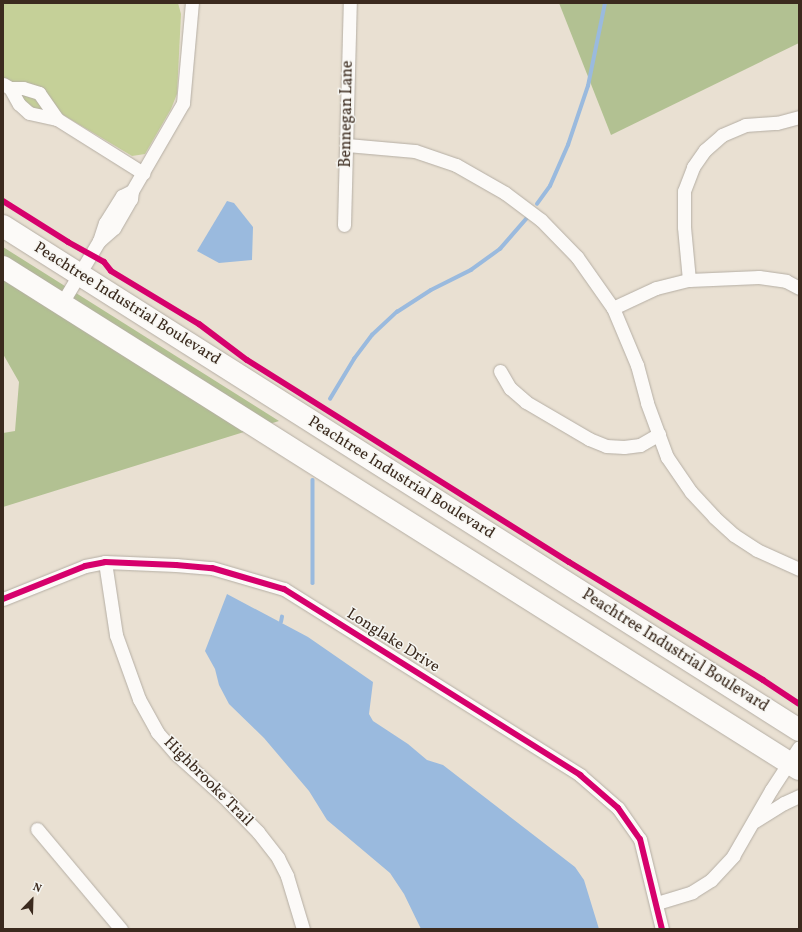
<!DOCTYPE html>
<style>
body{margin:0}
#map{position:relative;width:802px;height:932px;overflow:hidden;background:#e9e0d2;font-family:Vollkorn,serif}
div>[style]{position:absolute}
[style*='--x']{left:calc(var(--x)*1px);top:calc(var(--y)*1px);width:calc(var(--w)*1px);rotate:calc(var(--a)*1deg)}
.green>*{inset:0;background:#c5d098}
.forest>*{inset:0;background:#b2c192}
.water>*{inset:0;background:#9abade}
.stream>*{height:3.5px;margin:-1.75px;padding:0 1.75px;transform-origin:1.75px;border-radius:1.75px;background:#9abade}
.roads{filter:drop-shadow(0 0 1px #b5aea4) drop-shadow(0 0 1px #b5aea4)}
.minor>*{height:13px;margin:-6.5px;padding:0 6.5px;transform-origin:6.5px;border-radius:6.5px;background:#fcfaf8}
.trunk>*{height:22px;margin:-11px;padding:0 11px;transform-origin:11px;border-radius:11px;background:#fcfaf8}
.cycleway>*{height:6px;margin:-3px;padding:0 3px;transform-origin:3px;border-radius:3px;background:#d6006c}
span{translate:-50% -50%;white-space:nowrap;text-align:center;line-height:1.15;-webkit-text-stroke:3px #f6f6f2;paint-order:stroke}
.street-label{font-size:16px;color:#3b2a1e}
.frame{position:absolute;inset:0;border:4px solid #3b2a1e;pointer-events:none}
.north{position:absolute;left:12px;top:880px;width:40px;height:40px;-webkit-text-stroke:3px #f6f6f2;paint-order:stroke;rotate:23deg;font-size:11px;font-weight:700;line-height:16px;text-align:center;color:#3b2a1e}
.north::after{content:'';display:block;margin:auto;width:14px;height:18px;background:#3b2a1e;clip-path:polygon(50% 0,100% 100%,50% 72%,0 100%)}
</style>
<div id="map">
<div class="green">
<i style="clip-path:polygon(3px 3px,178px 3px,181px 14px,177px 94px,171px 109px,145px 154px,132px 156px,3px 79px)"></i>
<i style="clip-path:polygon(23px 94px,34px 96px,44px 106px,42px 110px,29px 109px,21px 98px)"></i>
</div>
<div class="forest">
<i style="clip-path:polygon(559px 3px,799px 3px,799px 43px,611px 135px)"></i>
<i style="clip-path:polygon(3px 247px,279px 421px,3px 507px,3px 433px,15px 431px,19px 382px,3px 354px)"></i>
</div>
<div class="water">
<i style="clip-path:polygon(227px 201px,234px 203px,253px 227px,252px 260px,219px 263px,197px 251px)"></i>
<i style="clip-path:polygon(227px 594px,308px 637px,373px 682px,369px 714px,373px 721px,408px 744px,427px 760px,443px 765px,575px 867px,584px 880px,599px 929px,421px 929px,404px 894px,390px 873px,327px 820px,309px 791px,264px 738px,229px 704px,219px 685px,215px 669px,205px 651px)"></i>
</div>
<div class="stream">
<i style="--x:537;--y:204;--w:22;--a:-54"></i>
<i style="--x:550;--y:186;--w:45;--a:-66.3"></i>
<i style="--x:568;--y:145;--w:62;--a:-71.3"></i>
<i style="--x:588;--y:86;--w:85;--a:-78.4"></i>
<i style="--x:330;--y:399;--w:47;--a:-59"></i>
<i style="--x:354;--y:359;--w:30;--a:-53"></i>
<i style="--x:372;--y:335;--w:34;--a:-43"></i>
<i style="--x:397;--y:312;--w:40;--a:-32.9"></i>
<i style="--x:431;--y:290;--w:45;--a:-26.6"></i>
<i style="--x:471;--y:270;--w:36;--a:-36"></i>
<i style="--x:500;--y:249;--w:40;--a:-49"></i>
<i style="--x:313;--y:480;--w:103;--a:90"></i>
<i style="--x:281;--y:622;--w:5;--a:-79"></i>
</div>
<div class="roads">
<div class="minor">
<i style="--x:3;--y:84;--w:8;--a:30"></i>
<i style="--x:10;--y:88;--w:18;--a:61"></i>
<i style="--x:19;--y:104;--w:13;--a:42"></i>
<i style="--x:29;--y:113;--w:29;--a:12"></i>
<i style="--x:57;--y:119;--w:102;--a:32.1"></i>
<i style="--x:10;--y:88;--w:13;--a:0"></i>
<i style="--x:23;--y:88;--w:17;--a:17"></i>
<i style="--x:39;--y:93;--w:32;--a:55"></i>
<i style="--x:347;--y:145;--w:68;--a:5"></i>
<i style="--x:415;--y:151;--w:43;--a:18.9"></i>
<i style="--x:456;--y:165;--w:56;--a:29.7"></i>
<i style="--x:505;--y:193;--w:45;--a:36.9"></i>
<i style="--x:541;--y:220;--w:52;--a:45.8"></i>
<i style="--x:577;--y:257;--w:62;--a:54.8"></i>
<i style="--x:613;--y:308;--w:62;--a:67.2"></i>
<i style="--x:637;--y:365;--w:39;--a:75"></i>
<i style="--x:647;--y:403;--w:58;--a:69.7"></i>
<i style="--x:667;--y:457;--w:42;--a:55.6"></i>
<i style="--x:691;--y:492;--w:34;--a:47"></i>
<i style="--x:714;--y:517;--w:27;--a:42"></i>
<i style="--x:734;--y:535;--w:27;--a:33"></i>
<i style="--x:757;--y:550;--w:46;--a:24.3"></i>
<i style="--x:344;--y:225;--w:222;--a:-88.5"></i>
<i style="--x:99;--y:241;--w:20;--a:-41"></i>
<i style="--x:114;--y:228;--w:34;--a:-60"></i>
<i style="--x:131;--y:199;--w:8;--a:-83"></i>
<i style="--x:132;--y:191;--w:102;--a:-59.9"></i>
<i style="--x:183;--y:103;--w:100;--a:-84.9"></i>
<i style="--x:689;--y:280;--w:53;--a:-95.4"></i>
<i style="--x:684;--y:227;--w:36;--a:-90"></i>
<i style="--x:684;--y:191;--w:26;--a:-69"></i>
<i style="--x:693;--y:167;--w:21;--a:-55"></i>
<i style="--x:705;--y:150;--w:23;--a:-41"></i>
<i style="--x:722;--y:135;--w:25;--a:-23"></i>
<i style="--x:745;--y:125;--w:32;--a:-4"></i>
<i style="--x:777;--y:123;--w:23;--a:-15"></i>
<i style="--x:62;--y:303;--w:72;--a:-59.2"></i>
<i style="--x:99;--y:241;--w:19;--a:-72"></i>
<i style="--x:105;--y:223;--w:32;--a:-58"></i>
<i style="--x:122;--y:196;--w:11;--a:-27"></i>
<i style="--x:613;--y:308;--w:47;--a:-24.9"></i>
<i style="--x:656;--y:288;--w:34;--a:-14"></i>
<i style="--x:689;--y:280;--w:70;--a:-2.5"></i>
<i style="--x:759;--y:277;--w:27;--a:8"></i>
<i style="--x:786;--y:281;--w:15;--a:28"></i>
<i style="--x:500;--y:371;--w:20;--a:60"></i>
<i style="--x:510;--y:388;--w:21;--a:41"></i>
<i style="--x:526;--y:402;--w:73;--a:30.4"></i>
<i style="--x:589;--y:439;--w:18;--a:22"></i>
<i style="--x:606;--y:446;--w:18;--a:3"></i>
<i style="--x:624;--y:447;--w:16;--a:-7"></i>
<i style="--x:640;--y:445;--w:22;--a:-30"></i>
<i style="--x:105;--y:562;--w:74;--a:81.4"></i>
<i style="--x:116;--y:635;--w:68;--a:70.2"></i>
<i style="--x:139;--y:699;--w:38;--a:61"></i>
<i style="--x:157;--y:732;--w:29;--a:49"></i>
<i style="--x:176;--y:754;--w:64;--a:41.9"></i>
<i style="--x:224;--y:797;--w:49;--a:45.8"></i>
<i style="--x:258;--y:832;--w:33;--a:52"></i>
<i style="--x:278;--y:858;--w:20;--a:63"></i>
<i style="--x:287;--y:876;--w:55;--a:73.2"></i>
<i style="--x:3;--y:599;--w:88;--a:-21.9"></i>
<i style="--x:85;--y:566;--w:20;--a:-11"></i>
<i style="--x:105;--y:562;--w:71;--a:2.4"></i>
<i style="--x:176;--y:565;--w:36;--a:5"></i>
<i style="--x:212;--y:568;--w:75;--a:16.3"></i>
<i style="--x:284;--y:589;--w:350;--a:32.1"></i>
<i style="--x:580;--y:775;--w:50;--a:41"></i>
<i style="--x:618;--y:808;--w:38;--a:55"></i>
<i style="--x:640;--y:839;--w:93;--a:76.3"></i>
<i style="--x:755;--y:821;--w:34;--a:-32"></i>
<i style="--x:784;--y:803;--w:17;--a:-25"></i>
<i style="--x:37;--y:829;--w:131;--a:50"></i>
<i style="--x:657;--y:903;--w:37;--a:-17"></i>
<i style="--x:692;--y:892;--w:22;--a:-32"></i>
<i style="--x:711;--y:880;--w:33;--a:-47"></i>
<i style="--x:733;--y:856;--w:76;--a:-60.1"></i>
<i style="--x:771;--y:790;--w:51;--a:-56.9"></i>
</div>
<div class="trunk">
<i style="--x:3;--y:226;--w:942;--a:32.34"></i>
<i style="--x:3;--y:267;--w:941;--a:32.24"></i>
</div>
</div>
<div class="cycleway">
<i style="--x:3;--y:201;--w:77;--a:32.2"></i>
<i style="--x:68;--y:242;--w:41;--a:29.1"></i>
<i style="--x:104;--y:262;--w:11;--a:52"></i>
<i style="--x:111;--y:271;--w:103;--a:31.1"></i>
<i style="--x:199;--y:324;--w:60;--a:36.9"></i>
<i style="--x:247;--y:360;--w:380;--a:32.1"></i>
<i style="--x:569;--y:562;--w:227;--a:31.3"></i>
<i style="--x:763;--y:680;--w:43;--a:33.7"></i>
<i style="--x:3;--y:599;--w:88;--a:-21.9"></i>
<i style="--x:85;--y:566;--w:20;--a:-11"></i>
<i style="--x:105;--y:562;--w:71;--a:2.4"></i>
<i style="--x:176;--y:565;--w:36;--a:5"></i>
<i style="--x:212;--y:568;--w:75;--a:16.3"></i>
<i style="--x:284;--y:589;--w:350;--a:32.1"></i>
<i style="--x:580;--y:775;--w:50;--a:41"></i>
<i style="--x:618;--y:808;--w:38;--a:55"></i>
<i style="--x:640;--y:839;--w:93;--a:76.3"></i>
</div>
<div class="street-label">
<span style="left:347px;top:114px;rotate:-89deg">Bennegan Lane</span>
<span style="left:127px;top:304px;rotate:32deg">Peachtree Industrial Boulevard</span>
<span style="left:401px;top:478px;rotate:32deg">Peachtree Industrial Boulevard</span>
<span style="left:393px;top:641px;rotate:32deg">Longlake Drive</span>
<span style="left:675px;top:651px;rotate:32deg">Peachtree Industrial Boulevard</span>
<span style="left:208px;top:782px;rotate:45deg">Highbrooke Trail</span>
</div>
<div class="frame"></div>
<div class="north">N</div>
</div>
